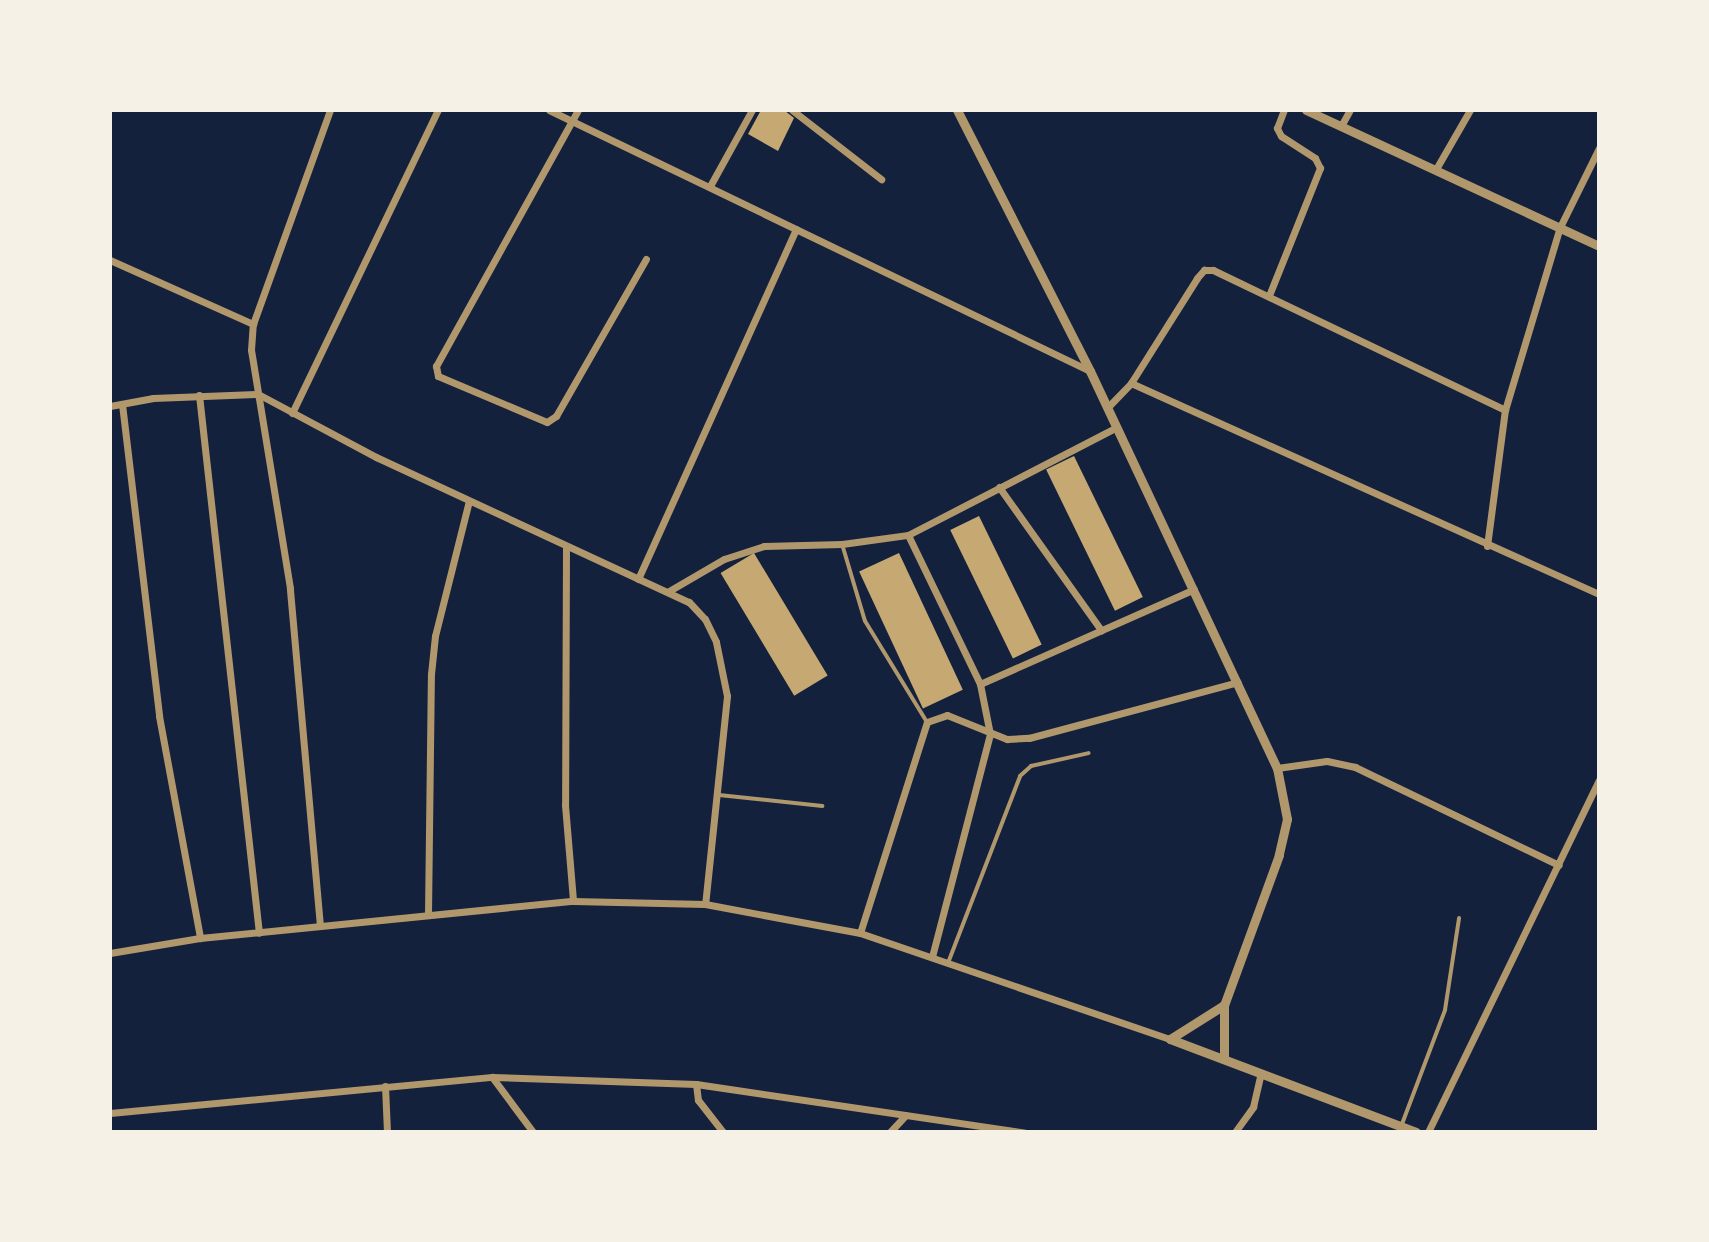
<!DOCTYPE html>
<style>
body{margin:0}
#map{position:relative;width:1709px;height:1242px;overflow:hidden;background:#14213d;font-family:"Source Sans 3",sans-serif}
div>[style]{position:absolute}
[style*='--x']{left:calc(var(--x)*1px);top:calc(var(--y)*1px);width:calc(var(--w)*1px);rotate:calc(var(--a)*1deg)}
.building>*{inset:0;background:#c6a872;transform-origin:0 0}
.service>*{height:4px;margin:-2px;padding:0 2px;transform-origin:2px;border-radius:2px;background:#b1986c}
.minor>*{height:7px;margin:-3.5px;padding:0 3.5px;transform-origin:3.5px;border-radius:3.5px;background:#b1986c}
.tertiary>*{height:9px;margin:-4.5px;padding:0 4.5px;transform-origin:4.5px;border-radius:4.5px;background:#b1986c}
span{translate:-50% -50%;white-space:nowrap;text-align:center;line-height:1.15;-webkit-text-stroke:6px #f6f1e7;paint-order:stroke}
.frame{position:absolute;inset:0;border:112px solid #f6f1e7;pointer-events:none}
</style>
<div id="map">
<div class="building">
<i style="clip-path:polygon(761px 110px,784px 110px,794px 118px,778px 151px,748px 134px)"></i>
<i style="left:1074px;top:456px;width:157px;height:31px;rotate:64deg"></i>
<i style="left:979px;top:516px;width:143px;height:32px;rotate:64deg"></i>
<i style="left:754px;top:553px;width:143px;height:39px;rotate:59deg"></i>
<i style="left:899px;top:553px;width:151px;height:44px;rotate:65deg"></i>
</div>
<div class="service">
<i style="--x:842;--y:544;--w:80;--a:73.4"></i>
<i style="--x:865;--y:621;--w:119;--a:58.5"></i>
<i style="--x:719;--y:795;--w:104;--a:6.1"></i>
<i style="--x:948;--y:963;--w:200;--a:-68.9"></i>
<i style="--x:1020;--y:776;--w:15;--a:-42"></i>
<i style="--x:1031;--y:766;--w:59;--a:-12.6"></i>
<i style="--x:1402;--y:1124;--w:122;--a:-69.3"></i>
<i style="--x:1445;--y:1010;--w:93;--a:-81.3"></i>
</div>
<div class="minor">
<i style="--x:549;--y:110;--w:601;--a:25.75"></i>
<i style="--x:578;--y:110;--w:293;--a:119"></i>
<i style="--x:436;--y:366;--w:10;--a:79"></i>
<i style="--x:438;--y:376;--w:118;--a:22.9"></i>
<i style="--x:547;--y:422;--w:11;--a:-34"></i>
<i style="--x:556;--y:416;--w:181;--a:-60.2"></i>
<i style="--x:792;--y:110;--w:113;--a:37.8"></i>
<i style="--x:1341;--y:126;--w:18;--a:-61"></i>
<i style="--x:1436;--y:169;--w:68;--a:-60"></i>
<i style="--x:710;--y:186;--w:87;--a:-61.1"></i>
<i style="--x:110;--y:260;--w:157;--a:24.1"></i>
<i style="--x:1270;--y:293;--w:135;--a:-68.2"></i>
<i style="--x:1320;--y:168;--w:11;--a:-117"></i>
<i style="--x:1315;--y:158;--w:40;--a:-147.1"></i>
<i style="--x:1281;--y:136;--w:9;--a:-117"></i>
<i style="--x:1277;--y:128;--w:19;--a:-69"></i>
<i style="--x:1131;--y:383;--w:513;--a:24.27"></i>
<i style="--x:199;--y:395;--w:541;--a:83.64"></i>
<i style="--x:122;--y:404;--w:314;--a:83.2"></i>
<i style="--x:159;--y:716;--w:226;--a:79.5"></i>
<i style="--x:110;--y:406;--w:44;--a:-10.5"></i>
<i style="--x:153;--y:398;--w:105;--a:-2.2"></i>
<i style="--x:258;--y:394;--w:134;--a:28.1"></i>
<i style="--x:376;--y:457;--w:345;--a:24.9"></i>
<i style="--x:689;--y:602;--w:23;--a:47"></i>
<i style="--x:705;--y:619;--w:25;--a:64"></i>
<i style="--x:716;--y:642;--w:55;--a:78.5"></i>
<i style="--x:727;--y:696;--w:209;--a:96"></i>
<i style="--x:1107;--y:408;--w:35;--a:-46"></i>
<i style="--x:1131;--y:383;--w:124;--a:-57.8"></i>
<i style="--x:1197;--y:278;--w:11;--a:-49"></i>
<i style="--x:1204;--y:270;--w:9;--a:0"></i>
<i style="--x:1213;--y:270;--w:324;--a:25.6"></i>
<i style="--x:292;--y:413;--w:336;--a:-64.3"></i>
<i style="--x:999;--y:487;--w:176;--a:54.5"></i>
<i style="--x:908;--y:535;--w:165;--a:64.2"></i>
<i style="--x:980;--y:684;--w:51;--a:78.7"></i>
<i style="--x:990;--y:734;--w:230;--a:104.6"></i>
<i style="--x:1487;--y:546;--w:137;--a:-82.5"></i>
<i style="--x:1505;--y:410;--w:191;--a:-73.3"></i>
<i style="--x:1560;--y:227;--w:88;--a:-63.7"></i>
<i style="--x:566;--y:547;--w:258;--a:90.2"></i>
<i style="--x:565;--y:805;--w:96;--a:85.2"></i>
<i style="--x:638;--y:579;--w:384;--a:-65.7"></i>
<i style="--x:669;--y:591;--w:64;--a:-30.2"></i>
<i style="--x:724;--y:559;--w:42;--a:-18"></i>
<i style="--x:764;--y:546;--w:78;--a:-1.5"></i>
<i style="--x:842;--y:544;--w:67;--a:-7.8"></i>
<i style="--x:908;--y:535;--w:235;--a:-27.3"></i>
<i style="--x:980;--y:684;--w:234;--a:-23.9"></i>
<i style="--x:1277;--y:768;--w:50;--a:-8"></i>
<i style="--x:1327;--y:761;--w:29;--a:12"></i>
<i style="--x:1355;--y:767;--w:226;--a:25.7"></i>
<i style="--x:428;--y:914;--w:240;--a:-89.3"></i>
<i style="--x:431;--y:674;--w:38;--a:-84"></i>
<i style="--x:435;--y:636;--w:139;--a:-75.9"></i>
<i style="--x:320;--y:926;--w:339;--a:-95.1"></i>
<i style="--x:290;--y:588;--w:241;--a:-99.3"></i>
<i style="--x:251;--y:350;--w:26;--a:-86"></i>
<i style="--x:253;--y:324;--w:227;--a:-70.2"></i>
<i style="--x:860;--y:933;--w:221;--a:-72.4"></i>
<i style="--x:927;--y:722;--w:21;--a:-19"></i>
<i style="--x:947;--y:715;--w:65;--a:21.8"></i>
<i style="--x:1007;--y:739;--w:22;--a:-3"></i>
<i style="--x:1029;--y:738;--w:216;--a:-15"></i>
<i style="--x:110;--y:953;--w:91;--a:-9.5"></i>
<i style="--x:200;--y:938;--w:375;--a:-5.7"></i>
<i style="--x:573;--y:901;--w:132;--a:1.3"></i>
<i style="--x:705;--y:904;--w:158;--a:10.6"></i>
<i style="--x:860;--y:933;--w:328;--a:18.9"></i>
<i style="--x:492;--y:1077;--w:69;--a:53.3"></i>
<i style="--x:696;--y:1084;--w:16;--a:83"></i>
<i style="--x:698;--y:1100;--w:41;--a:52"></i>
<i style="--x:385;--y:1086;--w:46;--a:87.5"></i>
<i style="--x:110;--y:1113;--w:384;--a:-5.4"></i>
<i style="--x:492;--y:1077;--w:204;--a:2"></i>
<i style="--x:696;--y:1084;--w:331;--a:8.4"></i>
<i style="--x:890;--y:1132;--w:23;--a:-47"></i>
<i style="--x:1235;--y:1132;--w:31;--a:-54"></i>
<i style="--x:1253;--y:1107;--w:35;--a:-77"></i>
<i style="--x:1428;--y:1132;--w:391;--a:-64.1"></i>
</div>
<div class="tertiary">
<i style="--x:957;--y:110;--w:293;--a:63"></i>
<i style="--x:1090;--y:371;--w:439;--a:64.8"></i>
<i style="--x:1277;--y:768;--w:52;--a:78.9"></i>
<i style="--x:1287;--y:819;--w:37;--a:103"></i>
<i style="--x:1279;--y:855;--w:160;--a:110.1"></i>
<i style="--x:1224;--y:1005;--w:53;--a:90"></i>
<i style="--x:1306;--y:110;--w:323;--a:24.9"></i>
<i style="--x:1170;--y:1039;--w:263;--a:20.7"></i>
<i style="--x:1170;--y:1039;--w:64;--a:-32.2"></i>
</div>
<div class="frame"></div>
</div>
